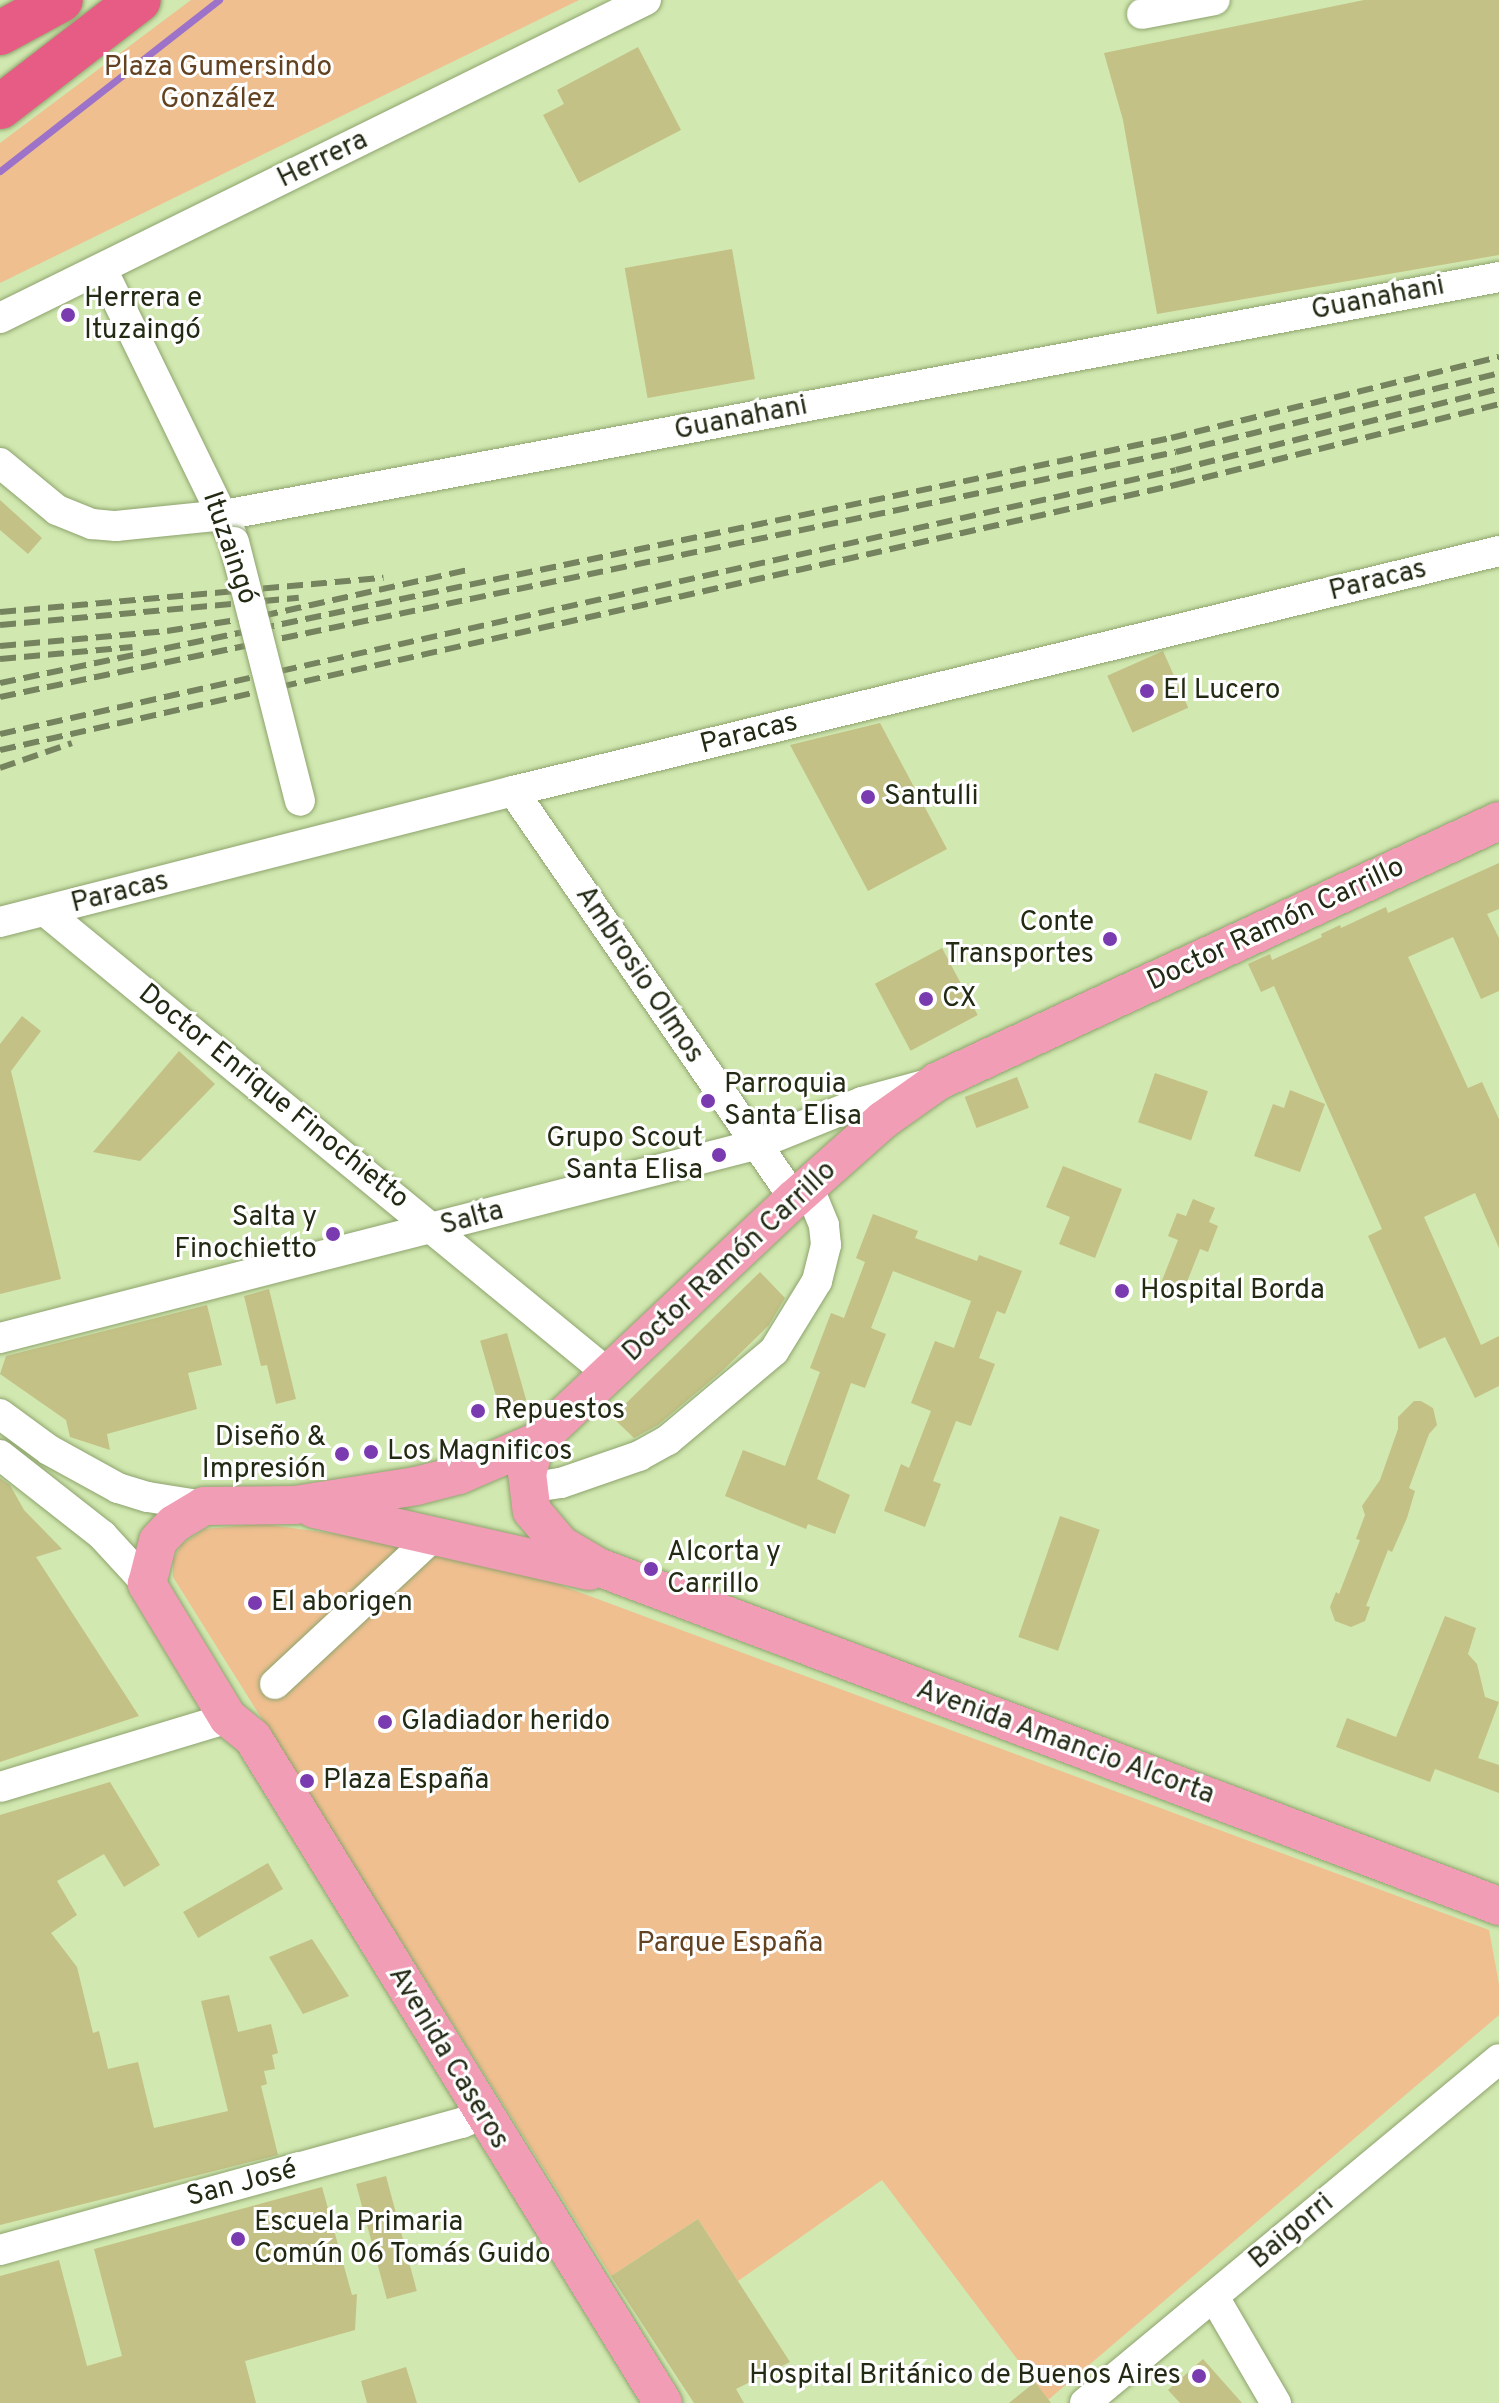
<!DOCTYPE html>
<meta charset="utf-8">
<style>
body{margin:0}
#map{position:relative;width:1499px;height:2403px;overflow:hidden;background:#d1e8b0;font-family:Overpass,sans-serif}
div>[style]{position:absolute}
[style*='--x']{left:calc(var(--x)*1px);top:calc(var(--y)*1px);width:calc(var(--w)*1px);rotate:calc(var(--a)*1deg)}
.green>*{inset:0;background:#efbf90}
.stream>*{height:7px;margin:-3.5px;padding:0 3.5px;transform-origin:3.5px;border-radius:3.5px;background:#9d72c9}
.building>*{inset:0;background:#c4c186;transform-origin:0 0}
.roads{filter:drop-shadow(0 0 2px #8ea36d) drop-shadow(0 0 2px #8ea36d)}
.minor>*{height:30px;margin:-15px;padding:0 15px;transform-origin:15px;border-radius:15px;background:#fff}
.major>*{height:38px;margin:-19px;padding:0 19px;transform-origin:19px;border-radius:19px;background:#f19db5}
.highway>*{height:44px;margin:-22px;padding:0 22px;transform-origin:22px;border-radius:22px;background:#e75c84}
.rail>*{height:6px;margin-top:-3px;transform-origin:0;background:repeating-linear-gradient(90deg,#75845e 0 16px,transparent 0 24px)}
.bridges{filter:drop-shadow(0 0 2px #8ea36d) drop-shadow(0 0 2px #8ea36d)}
.minor-bridge>*{height:30px;margin:-15px;padding:0 15px;transform-origin:15px;border-radius:15px;background:#fff}
.dots>*{width:22px;height:22px;translate:-50% -50%;box-sizing:border-box;border:4px solid #fff;border-radius:50%}
span{translate:-50% -50%;white-space:nowrap;text-align:center;line-height:1.15;-webkit-text-stroke:6px #fff;paint-order:stroke}
.park-label{font-size:28px;color:#624221}
.street-label{font-size:28px;color:#222a14}
.poi-label{font-size:28px;color:#222a14}
.left{translate:0 -50%;text-align:left}
.right{translate:-100% -50%;text-align:right}
</style>
<div id="map">
<div class="green">
<i style="clip-path:polygon(191px 0,579px 0,0 283px,0 143px)"></i>
<i style="clip-path:polygon(263px 1524px,474px 1553px,1489px 1930px,1499px 1984px,1499px 2015px,1048px 2400px,882px 2180px,738px 2281px,698px 2219px,611px 2276px,173px 1577px,173px 1560px,182px 1544px,205px 1529px)"></i>
</div>
<div class="stream">
<i style="--x:0;--y:171;--w:278;--a:-38"></i>
</div>
<div class="building">
<i style="clip-path:polygon(1364px 0,1499px 0,1499px 255px,1157px 314px,1123px 120px,1104px 53px)"></i>
<i style="clip-path:polygon(638px 47px,681px 130px,579px 183px,543px 115px,564px 104px,557px 90px)"></i>
<i style="left:732px;top:249px;width:132px;height:109px;rotate:80deg"></i>
<i style="clip-path:polygon(0 500px,42px 538px,28px 554px,0 530px)"></i>
<i style="left:1163px;top:651px;width:62px;height:61px;rotate:66deg"></i>
<i style="clip-path:polygon(880px 723px,947px 849px,868px 891px,790px 745px)"></i>
<i style="clip-path:polygon(1499px 863px,1499px 909px,1487px 914px,1499px 938px,1499px 991px,1481px 999px,1453px 937px,1408px 957px,1468px 1088px,1482px 1082px,1499px 1119px,1499px 1248px,1475px 1193px,1424px 1217px,1481px 1345px,1499px 1336px,1499px 1386px,1475px 1398px,1445px 1337px,1419px 1349px,1368px 1236px,1382px 1229px,1274px 986px,1261px 992px,1248px 964px,1270px 954px,1272px 960px,1322px 937px,1321px 934px,1340px 925px,1341px 928px,1386px 907px,1388px 913px)"></i>
<i style="left:942px;top:948px;width:76px;height:76px;rotate:62deg"></i>
<i style="clip-path:polygon(22px 1016px,41px 1031px,11px 1071px,61px 1279px,0 1294px,0 1044px)"></i>
<i style="clip-path:polygon(179px 1051px,215px 1084px,140px 1161px,93px 1152px)"></i>
<i style="left:1155px;top:1073px;width:56px;height:52px;rotate:19deg"></i>
<i style="left:1017px;top:1077px;width:33px;height:56px;rotate:69deg"></i>
<i style="clip-path:polygon(1290px 1090px,1325px 1104px,1300px 1172px,1254px 1156px,1273px 1104px,1284px 1108px)"></i>
<i style="clip-path:polygon(1063px 1166px,1122px 1189px,1095px 1258px,1059px 1244px,1070px 1217px,1046px 1207px)"></i>
<i style="clip-path:polygon(1193px 1199px,1215px 1208px,1209px 1222px,1218px 1226px,1208px 1252px,1200px 1249px,1183px 1292px,1161px 1283px,1178px 1240px,1168px 1236px,1177px 1213px,1186px 1216px)"></i>
<i style="clip-path:polygon(873px 1214px,918px 1231px,915px 1238px,977px 1261px,979px 1255px,1022px 1271px,1005px 1314px,997px 1311px,979px 1358px,995px 1364px,971px 1426px,956px 1421px,933px 1481px,941px 1484px,925px 1527px,884px 1511px,901px 1464px,909px 1468px,931px 1411px,911px 1403px,935px 1341px,954px 1348px,971px 1301px,893px 1271px,871px 1328px,886px 1334px,865px 1388px,851px 1383px,817px 1479px,850px 1495px,835px 1534px,808px 1524px,806px 1529px,725px 1496px,743px 1450px,785px 1466px,820px 1372px,810px 1368px,831px 1313px,844px 1318px,865px 1262px,856px 1258px)"></i>
<i style="clip-path:polygon(760px 1272px,785px 1298px,769px 1325px,721px 1372px,658px 1425px,634px 1438px,612px 1417px)"></i>
<i style="clip-path:polygon(269px 1289px,296px 1399px,276px 1404px,267px 1365px,261px 1366px,244px 1296px)"></i>
<i style="clip-path:polygon(207px 1305px,222px 1365px,188px 1373px,197px 1409px,107px 1434px,110px 1450px,70px 1437px,66px 1420px,0 1374px,6px 1356px)"></i>
<i style="left:507px;top:1333px;width:70px;height:28px;rotate:74deg"></i>
<i style="clip-path:polygon(1414px 1401px,1421px 1401px,1433px 1408px,1437px 1425px,1429px 1434px,1409px 1488px,1415px 1491px,1407px 1518px,1392px 1552px,1388px 1550px,1366px 1606px,1370px 1607px,1365px 1621px,1351px 1627px,1335px 1621px,1330px 1607px,1336px 1592px,1339px 1594px,1360px 1540px,1356px 1539px,1365px 1515px,1362px 1506px,1380px 1480px,1398px 1429px,1398px 1417px)"></i>
<i style="clip-path:polygon(0 1478px,10px 1485px,24px 1510px,62px 1549px,36px 1557px,139px 1716px,0 1762px)"></i>
<i style="left:1060px;top:1516px;width:42px;height:128px;rotate:19deg"></i>
<i style="clip-path:polygon(1445px 1616px,1476px 1628px,1468px 1654px,1477px 1664px,1485px 1697px,1499px 1702px,1478px 1758px,1499px 1765px,1499px 1793px,1435px 1769px,1430px 1782px,1336px 1747px,1347px 1718px,1396px 1737px)"></i>
<i style="clip-path:polygon(110px 1782px,160px 1865px,124px 1887px,104px 1854px,57px 1881px,77px 1915px,51px 1933px,77px 1967px,93px 2033px,99px 2031px,108px 2069px,138px 2062px,154px 2128px,228px 2111px,201px 2001px,229px 1995px,238px 2032px,271px 2024px,278px 2053px,272px 2055px,275px 2069px,264px 2071px,267px 2084px,261px 2086px,278px 2155px,0 2225px,0 1815px)"></i>
<i style="left:268px;top:1863px;width:30px;height:98px;rotate:60deg"></i>
<i style="clip-path:polygon(312px 1939px,349px 1996px,303px 2014px,269px 1957px)"></i>
<i style="left:386px;top:2176px;width:119px;height:31px;rotate:75deg"></i>
<i style="clip-path:polygon(322px 2187px,352px 2295px,357px 2294px,355px 2330px,245px 2361px,256px 2403px,0 2403px,0 2276px,59px 2260px,87px 2366px,122px 2356px,94px 2249px)"></i>
<i style="clip-path:polygon(698px 2219px,790px 2362px,736px 2389px,744px 2403px,694px 2403px,611px 2276px)"></i>
<i style="clip-path:polygon(1203px 2359px,1242px 2403px,1180px 2403px,1168px 2390px)"></i>
<i style="clip-path:polygon(406px 2367px,417px 2403px,367px 2403px,361px 2381px)"></i>
<i style="clip-path:polygon(1035px 2382px,1051px 2403px,1009px 2403px)"></i>
</div>
<div class="roads">
<div class="minor">
<i style="--x:1142;--y:14;--w:74;--a:-10.9"></i>
<i style="--x:102;--y:269;--w:295;--a:64"></i>
<i style="--x:0;--y:318;--w:720;--a:-26.21"></i>
<i style="--x:0;--y:463;--w:74;--a:39.5"></i>
<i style="--x:57;--y:510;--w:38;--a:22"></i>
<i style="--x:92;--y:524;--w:24;--a:5"></i>
<i style="--x:116;--y:526;--w:109;--a:-5.8"></i>
<i style="--x:224;--y:515;--w:1297;--a:-10.57"></i>
<i style="--x:513;--y:791;--w:495;--a:55.4"></i>
<i style="--x:46;--y:912;--w:730;--a:39.38"></i>
<i style="--x:0;--y:922;--w:529;--a:-14.32"></i>
<i style="--x:513;--y:791;--w:1015;--a:-13.68"></i>
<i style="--x:0;--y:1338;--w:779;--a:-14.34"></i>
<i style="--x:755;--y:1145;--w:115;--a:-21.9"></i>
<i style="--x:862;--y:1102;--w:64;--a:-15.3"></i>
<i style="--x:0;--y:1414;--w:61;--a:36.3"></i>
<i style="--x:49;--y:1450;--w:79;--a:28.8"></i>
<i style="--x:118;--y:1488;--w:31;--a:17"></i>
<i style="--x:148;--y:1497;--w:57;--a:9.1"></i>
<i style="--x:0;--y:1455;--w:130;--a:38.1"></i>
<i style="--x:102;--y:1535;--w:67;--a:47.4"></i>
<i style="--x:528;--y:1488;--w:33;--a:-9"></i>
<i style="--x:561;--y:1483;--w:83;--a:-19.1"></i>
<i style="--x:639;--y:1456;--w:33;--a:-29"></i>
<i style="--x:668;--y:1440;--w:138;--a:-40"></i>
<i style="--x:774;--y:1351;--w:82;--a:-58.4"></i>
<i style="--x:817;--y:1281;--w:37;--a:-76"></i>
<i style="--x:826;--y:1245;--w:20;--a:-96"></i>
<i style="--x:824;--y:1225;--w:42;--a:-112.3"></i>
<i style="--x:275;--y:1684;--w:220;--a:-43"></i>
<i style="--x:0;--y:1787;--w:238;--a:-16.8"></i>
<i style="--x:0;--y:2250;--w:479;--a:-15.4"></i>
<i style="--x:462;--y:2123;--w:23;--a:-23"></i>
<i style="--x:1214;--y:2297;--w:123;--a:59.7"></i>
<i style="--x:1085;--y:2403;--w:538;--a:-39.72"></i>
</div>
<div class="major">
<i style="--x:536;--y:1442;--w:32;--a:106"></i>
<i style="--x:527;--y:1473;--w:38;--a:83"></i>
<i style="--x:532;--y:1511;--w:45;--a:49.5"></i>
<i style="--x:561;--y:1545;--w:43;--a:30.7"></i>
<i style="--x:598;--y:1567;--w:963;--a:20.62"></i>
<i style="--x:314;--y:1509;--w:282;--a:12.7"></i>
<i style="--x:663;--y:2403;--w:781;--a:-121.66"></i>
<i style="--x:253;--y:1738;--w:32;--a:-141"></i>
<i style="--x:228;--y:1718;--w:157;--a:-121.2"></i>
<i style="--x:147;--y:1584;--w:44;--a:-75.7"></i>
<i style="--x:158;--y:1541;--w:23;--a:-47"></i>
<i style="--x:174;--y:1524;--w:35;--a:-31"></i>
<i style="--x:204;--y:1506;--w:91;--a:-0.6"></i>
<i style="--x:295;--y:1505;--w:122;--a:-8.9"></i>
<i style="--x:416;--y:1486;--w:44;--a:-14.3"></i>
<i style="--x:459;--y:1475;--w:84;--a:-23.2"></i>
<i style="--x:536;--y:1442;--w:354;--a:-43.3"></i>
<i style="--x:794;--y:1199;--w:119;--a:-41.6"></i>
<i style="--x:883;--y:1120;--w:67;--a:-35.3"></i>
<i style="--x:938;--y:1081;--w:618;--a:-24.87"></i>
</div>
<div class="highway">
<i style="--x:0;--y:33;--w:69;--a:-28.4"></i>
<i style="--x:0;--y:107;--w:175;--a:-37.6"></i>
</div>
</div>
<div class="rail">
<i style="--x:0;--y:612;--w:385;--a:-5.1"></i>
<i style="--x:0;--y:625;--w:300;--a:-5.2"></i>
<i style="--x:0;--y:646;--w:168;--a:-5.1"></i>
<i style="--x:167;--y:631;--w:96;--a:-9"></i>
<i style="--x:262;--y:616;--w:210;--a:-12.6"></i>
<i style="--x:0;--y:659;--w:133;--a:-5.2"></i>
<i style="--x:0;--y:683;--w:1196;--a:-11.82"></i>
<i style="--x:1171;--y:438;--w:338;--a:-13.9"></i>
<i style="--x:0;--y:697;--w:1201;--a:-11.77"></i>
<i style="--x:1176;--y:452;--w:333;--a:-13.7"></i>
<i style="--x:0;--y:734;--w:1205;--a:-12.65"></i>
<i style="--x:1176;--y:470;--w:333;--a:-14.1"></i>
<i style="--x:0;--y:750;--w:1209;--a:-12.71"></i>
<i style="--x:1179;--y:484;--w:330;--a:-14"></i>
<i style="--x:0;--y:768;--w:76;--a:-19.1"></i>
</div>
<div class="bridges">
<div class="minor-bridge">
<i style="--x:234;--y:542;--w:267;--a:75.7"></i>
</div>
</div>
<div class="dots">
<i style="left:68px;top:315px;background:#7a3bb0"></i>
<i style="left:1147px;top:691px;background:#7a3bb0"></i>
<i style="left:868px;top:797px;background:#7a3bb0"></i>
<i style="left:1110px;top:939px;background:#7a3bb0"></i>
<i style="left:926px;top:999px;background:#7a3bb0"></i>
<i style="left:708px;top:1101px;background:#7a3bb0"></i>
<i style="left:719px;top:1155px;background:#7a3bb0"></i>
<i style="left:333px;top:1234px;background:#7a3bb0"></i>
<i style="left:1122px;top:1291px;background:#7a3bb0"></i>
<i style="left:478px;top:1411px;background:#7a3bb0"></i>
<i style="left:371px;top:1452px;background:#7a3bb0"></i>
<i style="left:342px;top:1454px;background:#7a3bb0"></i>
<i style="left:651px;top:1569px;background:#7a3bb0"></i>
<i style="left:255px;top:1603px;background:#7a3bb0"></i>
<i style="left:385px;top:1722px;background:#7a3bb0"></i>
<i style="left:307px;top:1781px;background:#7a3bb0"></i>
<i style="left:238px;top:2239px;background:#7a3bb0"></i>
<i style="left:1199px;top:2376px;background:#7a3bb0"></i>
</div>
<div class="park-label">
<span style="left:218px;top:84px">Plaza Gumersindo<br>González</span>
<span style="left:730px;top:1944px">Parque España</span>
</div>
<div class="street-label">
<span style="left:323px;top:160px;rotate:-26deg">Herrera</span>
<span style="left:1378px;top:299px;rotate:-11deg">Guanahani</span>
<span style="left:741px;top:419px;rotate:-11deg">Guanahani</span>
<span style="left:229px;top:548px;rotate:71deg">Ituzaingó</span>
<span style="left:1378px;top:581px;rotate:-14deg">Paracas</span>
<span style="left:749px;top:734px;rotate:-14deg">Paracas</span>
<span style="left:120px;top:893px;rotate:-14deg">Paracas</span>
<span style="left:1276px;top:925px;rotate:-25deg">Doctor Ramón Carrillo</span>
<span style="left:639px;top:975px;rotate:56deg">Ambrosio Olmos</span>
<span style="left:273px;top:1097px;rotate:39deg">Doctor Enrique Finochietto</span>
<span style="left:472px;top:1219px;rotate:-15deg">Salta</span>
<span style="left:730px;top:1262px;rotate:-43deg">Doctor Ramón Carrillo</span>
<span style="left:1065px;top:1743px;rotate:20deg">Avenida Amancio Alcorta</span>
<span style="left:448px;top:2058px;rotate:59deg">Avenida Caseros</span>
<span style="left:242px;top:2184px;rotate:-15deg">San José</span>
<span style="left:1292px;top:2232px;rotate:-40deg">Baigorri</span>
</div>
<div class="poi-label">
<span class="left" style="left:84px;top:315px">Herrera e<br>Ituzaingó</span>
<span class="left" style="left:1163px;top:691px">El Lucero</span>
<span class="left" style="left:884px;top:797px">Santulli</span>
<span class="right" style="left:1094px;top:939px">Conte<br>Transportes</span>
<span class="left" style="left:942px;top:999px">CX</span>
<span class="left" style="left:724px;top:1101px">Parroquia<br>Santa Elisa</span>
<span class="right" style="left:703px;top:1155px">Grupo Scout<br>Santa Elisa</span>
<span class="right" style="left:317px;top:1234px">Salta y<br>Finochietto</span>
<span class="left" style="left:1140px;top:1291px">Hospital Borda</span>
<span class="left" style="left:494px;top:1411px">Repuestos</span>
<span class="right" style="left:326px;top:1454px">Diseño &amp;<br>Impresión</span>
<span class="left" style="left:387px;top:1452px">Los Magnificos</span>
<span class="left" style="left:667px;top:1569px">Alcorta y<br>Carrillo</span>
<span class="left" style="left:271px;top:1603px">El aborigen</span>
<span class="left" style="left:401px;top:1722px">Gladiador herido</span>
<span class="left" style="left:323px;top:1781px">Plaza España</span>
<span class="left" style="left:254px;top:2239px">Escuela Primaria<br>Común 06 Tomás Guido</span>
<span class="right" style="left:1181px;top:2376px">Hospital Británico de Buenos Aires</span>
</div>
</div>
